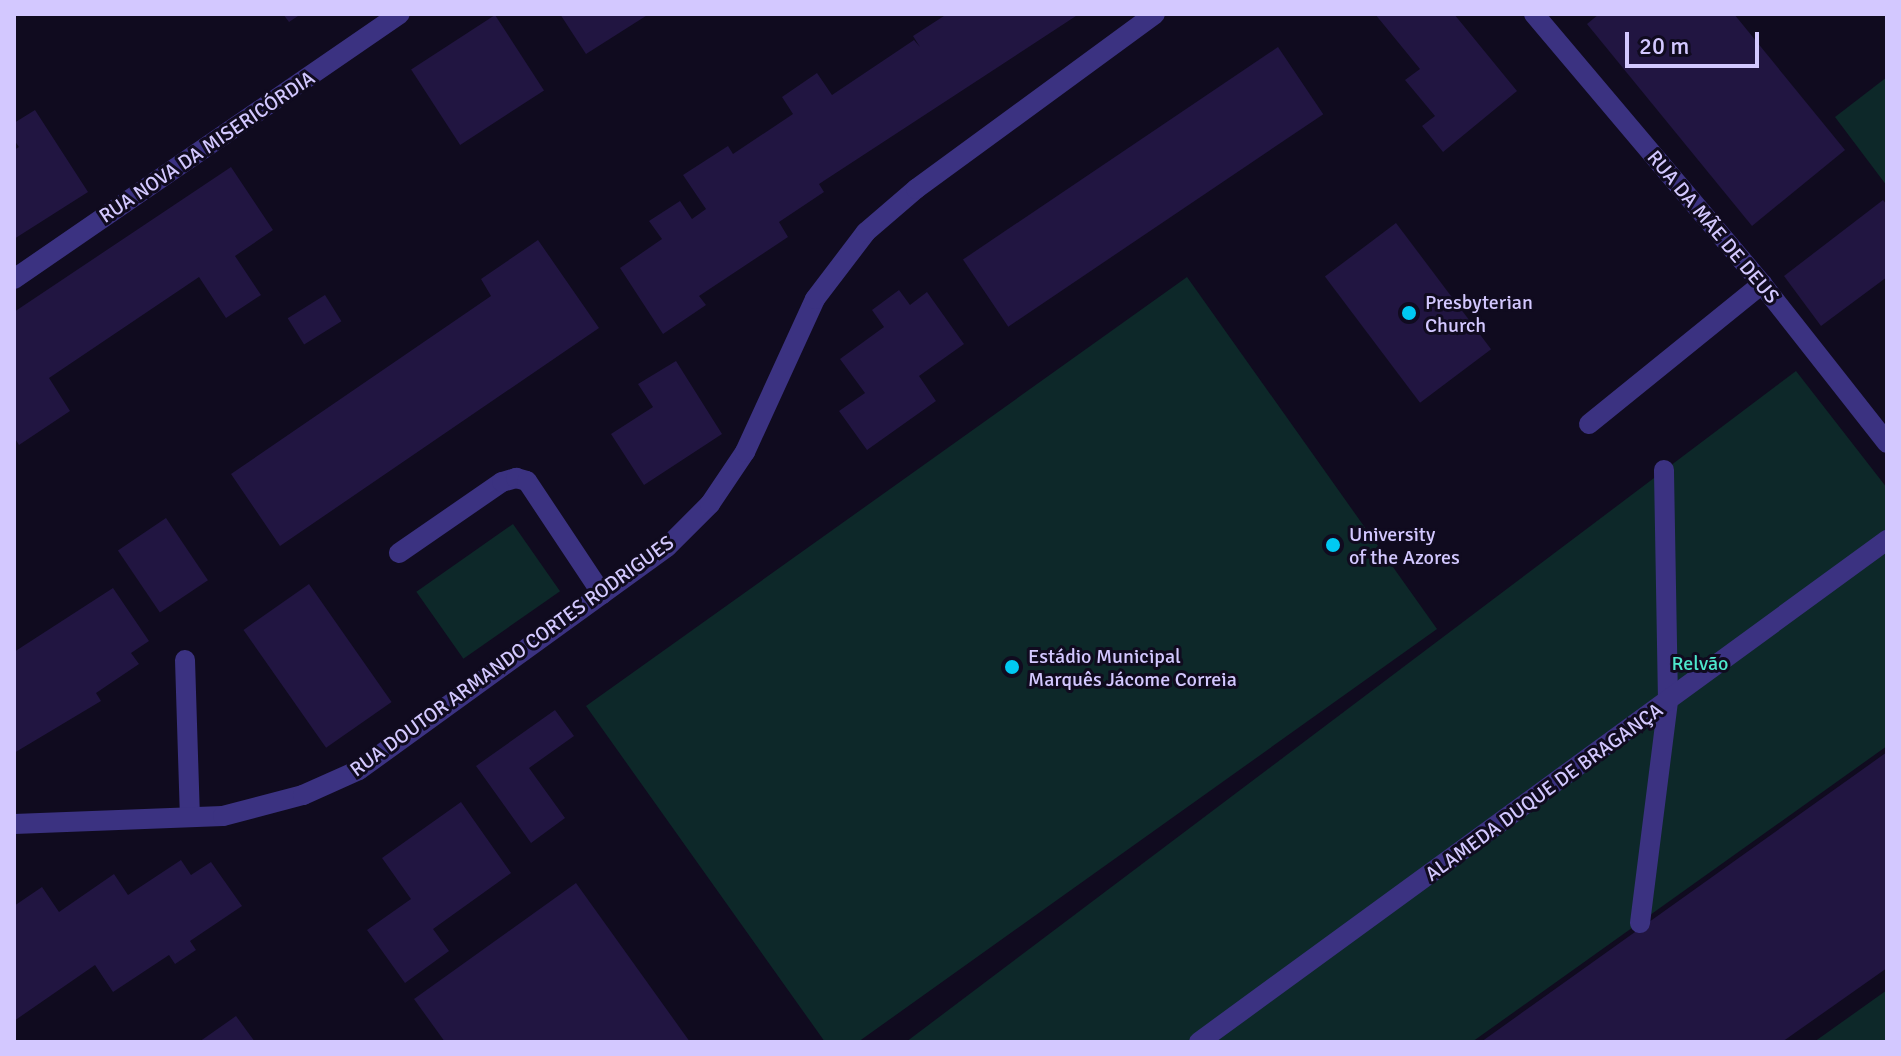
<!DOCTYPE html>
<meta charset="utf-8">
<style>
body{margin:0}
#map{position:relative;width:1901px;height:1056px;overflow:hidden;background:#100b1f;font-family:Signika,sans-serif}
div>[style]{position:absolute}
[style*='--x']{left:calc(var(--x)*1px);top:calc(var(--y)*1px);width:calc(var(--w)*1px);rotate:calc(var(--a)*1deg)}
.green>*{inset:0;background:#0d2829;transform-origin:0 0}
.building>*{inset:0;background:#211541;transform-origin:0 0}
.minor>*{height:20px;margin:-10px;padding:0 10px;transform-origin:10px;border-radius:10px;background:#3b3281}
.dots>*{width:22px;height:22px;translate:-50% -50%;box-sizing:border-box;border:4px solid #100b1f;border-radius:50%}
span{translate:-50% -50%;white-space:nowrap;text-align:center;line-height:1.15;-webkit-text-stroke:6px #100b1f;paint-order:stroke}
.street-label{font-size:20px;color:#d3c8ff}
.poi-label{font-size:20px;color:#d3c8ff}
.left{translate:0 -50%;text-align:left}
.park-label{font-size:20px;color:#4de7cc}
.frame{position:absolute;inset:0;border:16px solid #d3c8ff;pointer-events:none}
.scale{position:absolute;left:1625px;top:32px;width:134px;height:36px;box-sizing:border-box;border:4px solid #d3c8ff;border-top:0;padding-left:10px;font-size:24px;line-height:28px;white-space:nowrap;color:#d3c8ff;-webkit-text-stroke:6px #100b1f;paint-order:stroke}
</style>
<div id="map">
<div class="green">
<i style="clip-path:polygon(1887px 77px,1887px 186px,1835px 117px)"></i>
<i style="clip-path:polygon(1187px 277px,1437px 629px,858px 1042px,825px 1042px,586px 706px)"></i>
<i style="clip-path:polygon(1796px 371px,1887px 488px,1887px 746px,1472px 1042px,906px 1042px)"></i>
<i style="left:513px;top:524px;width:82px;height:118px;rotate:55deg"></i>
<i style="clip-path:polygon(1887px 990px,1887px 1042px,1814px 1042px)"></i>
</div>
<div class="building">
<i style="clip-path:polygon(283px 14px,301px 14px,289px 22px)"></i>
<i style="clip-path:polygon(560px 14px,649px 14px,586px 54px)"></i>
<i style="clip-path:polygon(947px 14px,1079px 14px,819px 184px,824px 192px,779px 222px,788px 237px,699px 296px,706px 305px,663px 334px,620px 268px,662px 239px,649px 221px,680px 201px,692px 219px,706px 209px,683px 175px,728px 146px,733px 154px,793px 114px,782px 97px,817px 73px,832px 95px,914px 40px,920px 47px,913px 36px)"></i>
<i style="clip-path:polygon(1375px 14px,1454px 14px,1517px 91px,1443px 152px,1422px 126px,1435px 116px,1405px 80px,1420px 69px)"></i>
<i style="clip-path:polygon(1599px 14px,1734px 14px,1845px 150px,1752px 226px,1587px 24px)"></i>
<i style="left:495px;top:15px;width:90px;height:100px;rotate:57deg"></i>
<i style="left:1278px;top:47px;width:81px;height:380px;rotate:56deg"></i>
<i style="clip-path:polygon(35px 110px,88px 192px,14px 239px,14px 150px,19px 147px,14px 140px,14px 123px)"></i>
<i style="clip-path:polygon(231px 167px,273px 230px,235px 256px,261px 295px,226px 318px,199px 277px,49px 378px,70px 411px,19px 445px,14px 437px,14px 312px)"></i>
<i style="clip-path:polygon(1883px 200px,1887px 205px,1887px 277px,1821px 326px,1784px 276px)"></i>
<i style="left:1396px;top:223px;width:158px;height:89px;rotate:53deg"></i>
<i style="clip-path:polygon(538px 240px,599px 328px,280px 546px,231px 474px,491px 296px,481px 279px)"></i>
<i style="clip-path:polygon(899px 290px,910px 305px,927px 292px,964px 344px,919px 376px,936px 401px,867px 450px,839px 411px,865px 393px,840px 359px,884px 327px,872px 310px)"></i>
<i style="left:325px;top:295px;width:31px;height:44px;rotate:58deg"></i>
<i style="clip-path:polygon(676px 361px,722px 434px,644px 485px,611px 434px,653px 407px,638px 384px)"></i>
<i style="left:166px;top:518px;width:75px;height:58px;rotate:56deg"></i>
<i style="left:309px;top:584px;width:144px;height:80px;rotate:55deg"></i>
<i style="clip-path:polygon(113px 588px,149px 641px,131px 653px,139px 664px,96px 693px,101px 701px,14px 753px,14px 652px)"></i>
<i style="clip-path:polygon(555px 710px,574px 736px,529px 768px,565px 818px,531px 843px,476px 766px)"></i>
<i style="clip-path:polygon(1887px 752px,1887px 968px,1782px 1042px,1481px 1042px)"></i>
<i style="clip-path:polygon(461px 802px,511px 873px,433px 929px,449px 951px,405px 983px,367px 930px,411px 899px,382px 858px)"></i>
<i style="clip-path:polygon(181px 860px,191px 875px,211px 862px,242px 906px,190px 941px,196px 950px,175px 964px,169px 955px,113px 992px,95px 965px,14px 1021px,14px 906px,42px 887px,59px 912px,114px 874px,128px 895px)"></i>
<i style="clip-path:polygon(576px 883px,690px 1042px,445px 1042px,414px 999px)"></i>
<i style="clip-path:polygon(236px 1016px,255px 1042px,199px 1042px)"></i>
</div>
<div class="minor">
<i style="--x:1534;--y:14;--w:353;--a:49.8"></i>
<i style="--x:1762;--y:284;--w:202;--a:51.8"></i>
<i style="--x:14;--y:279;--w:468;--a:-34.5"></i>
<i style="--x:1589;--y:424;--w:223;--a:-39"></i>
<i style="--x:399;--y:553;--w:125;--a:-34.6"></i>
<i style="--x:502;--y:482;--w:15;--a:-16"></i>
<i style="--x:516;--y:478;--w:11;--a:15"></i>
<i style="--x:527;--y:481;--w:136;--a:56.4"></i>
<i style="--x:185;--y:660;--w:157;--a:88.2"></i>
<i style="--x:14;--y:824;--w:209;--a:-2.2"></i>
<i style="--x:223;--y:816;--w:83;--a:-14.7"></i>
<i style="--x:303;--y:795;--w:61;--a:-24.1"></i>
<i style="--x:359;--y:770;--w:380;--a:-35.9"></i>
<i style="--x:667;--y:547;--w:61;--a:-45"></i>
<i style="--x:710;--y:504;--w:63;--a:-56.1"></i>
<i style="--x:745;--y:452;--w:168;--a:-65.4"></i>
<i style="--x:815;--y:299;--w:84;--a:-52.7"></i>
<i style="--x:866;--y:232;--w:66;--a:-40.7"></i>
<i style="--x:916;--y:189;--w:296;--a:-36.2"></i>
<i style="--x:1640;--y:923;--w:224;--a:-82.8"></i>
<i style="--x:1668;--y:701;--w:231;--a:-91"></i>
<i style="--x:1199;--y:1042;--w:852;--a:-36.12"></i>
</div>
<div class="dots">
<i style="left:1409px;top:313px;background:#00c9f3"></i>
<i style="left:1333px;top:545px;background:#00c9f3"></i>
<i style="left:1012px;top:667px;background:#00c9f3"></i>
</div>
<div class="street-label">
<span style="left:207px;top:147px;rotate:-34deg">RUA NOVA DA MISERICÓRDIA</span>
<span style="left:1713px;top:227px;rotate:50deg">RUA DA MÃE DE DEUS</span>
<span style="left:512px;top:656px;rotate:-36deg">RUA DOUTOR ARMANDO CORTES RODRIGUES</span>
<span style="left:1544px;top:792px;rotate:-36deg">ALAMEDA DUQUE DE BRAGANÇA</span>
</div>
<div class="poi-label">
<span class="left" style="left:1425px;top:314px">Presbyterian<br>Church</span>
<span class="left" style="left:1349px;top:546px">University<br>of the Azores</span>
<span class="left" style="left:1028px;top:668px">Estádio Municipal<br>Marquês Jácome Correia</span>
</div>
<div class="park-label">
<span style="left:1700px;top:663px">Relvão</span>
</div>
<div class="frame"></div>
<div class="scale">20 m</div>
</div>
